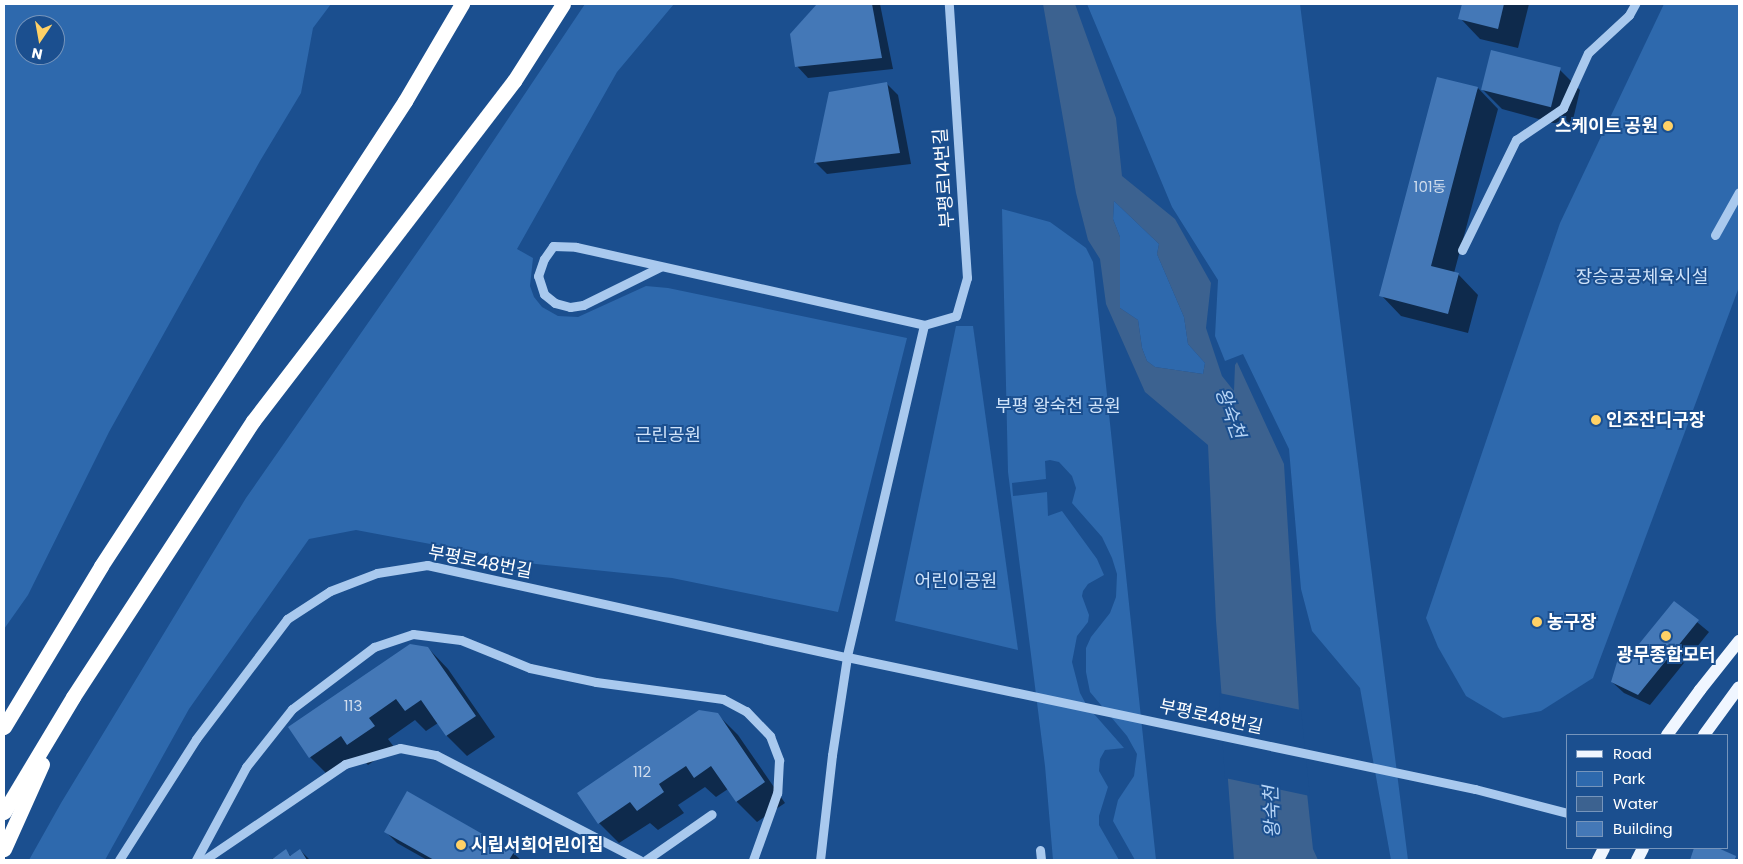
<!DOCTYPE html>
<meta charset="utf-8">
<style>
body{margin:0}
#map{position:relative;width:1743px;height:864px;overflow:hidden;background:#1b4f8f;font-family:Poppins,"Noto Sans KR",sans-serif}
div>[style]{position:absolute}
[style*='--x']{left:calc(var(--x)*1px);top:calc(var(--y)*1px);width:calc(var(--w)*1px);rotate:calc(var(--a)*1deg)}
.green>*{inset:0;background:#2e69ad}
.water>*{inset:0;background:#3c6290}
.pier>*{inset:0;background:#1b4f8f}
.shadow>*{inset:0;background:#0007}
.building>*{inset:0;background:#4478b7;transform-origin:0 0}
.minor>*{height:9px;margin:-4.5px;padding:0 4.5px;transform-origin:4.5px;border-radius:4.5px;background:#a9c9ee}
.major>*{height:12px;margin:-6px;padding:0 6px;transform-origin:6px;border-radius:6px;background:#f0f6ff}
.highway>*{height:15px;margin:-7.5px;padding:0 7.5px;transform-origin:7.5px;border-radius:7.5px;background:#fff}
.dots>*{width:14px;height:14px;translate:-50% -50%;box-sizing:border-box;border:2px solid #1b4f8f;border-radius:50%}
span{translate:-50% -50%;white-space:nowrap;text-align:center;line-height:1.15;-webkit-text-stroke:4px #1b4f8f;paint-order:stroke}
.number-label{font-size:15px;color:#d0dded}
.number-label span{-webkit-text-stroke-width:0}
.poi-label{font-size:18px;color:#fff;font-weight:700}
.right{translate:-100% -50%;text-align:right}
.left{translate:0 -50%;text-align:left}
.street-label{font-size:18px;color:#fff}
.park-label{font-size:18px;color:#cfe3fa}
.water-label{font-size:19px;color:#b5d3f5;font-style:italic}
.frame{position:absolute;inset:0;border:5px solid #fff;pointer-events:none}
.legend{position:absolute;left:1566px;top:734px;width:162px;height:115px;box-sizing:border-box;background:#1b4f8f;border:1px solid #7695bc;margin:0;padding:6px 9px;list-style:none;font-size:15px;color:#fff}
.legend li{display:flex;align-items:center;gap:10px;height:25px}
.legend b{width:25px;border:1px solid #7695bc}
.north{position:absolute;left:15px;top:15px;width:50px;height:50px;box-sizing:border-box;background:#1b4f8f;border:1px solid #7695bc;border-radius:50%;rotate:192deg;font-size:14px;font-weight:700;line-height:20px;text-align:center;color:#fff}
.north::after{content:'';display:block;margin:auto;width:18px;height:22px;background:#ffd166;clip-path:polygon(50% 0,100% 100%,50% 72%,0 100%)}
</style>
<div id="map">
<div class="green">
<i style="clip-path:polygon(evenodd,4px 4px,331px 4px,313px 28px,301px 93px,260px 161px,109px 432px,28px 595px,4px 629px,4px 4px,25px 25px,55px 25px,55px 55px,25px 55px,25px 25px)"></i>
<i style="clip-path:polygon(585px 4px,674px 4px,617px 72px,517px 249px,533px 258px,530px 286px,534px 297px,542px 307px,558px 316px,578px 317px,646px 286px,668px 288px,907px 338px,838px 612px,672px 578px,536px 564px,356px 530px,309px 539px,189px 709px,105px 860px,29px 860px,61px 803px,246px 498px,453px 201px)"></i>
<i style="clip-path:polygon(1087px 4px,1300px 4px,1408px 860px,1391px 860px,1360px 688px,1312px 631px,1301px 589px,1289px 449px,1243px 354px,1225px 361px,1215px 336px,1218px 280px,1172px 207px)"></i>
<i style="clip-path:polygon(1664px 4px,1739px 4px,1739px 287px,1593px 678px,1541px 711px,1503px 718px,1466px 696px,1438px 647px,1426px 618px,1560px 223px)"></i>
<i style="clip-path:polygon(1114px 201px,1159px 244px,1157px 254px,1184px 317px,1188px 344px,1205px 363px,1203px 374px,1155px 367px,1147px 361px,1142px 348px,1138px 320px,1120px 308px,1120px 237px,1113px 219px)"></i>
<i style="clip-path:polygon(1002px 209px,1050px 222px,1086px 248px,1093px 262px,1156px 860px,1135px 860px,1113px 821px,1118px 800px,1134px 776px,1137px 754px,1127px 736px,1090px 692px,1086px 672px,1086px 648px,1091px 637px,1110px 613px,1116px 597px,1117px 574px,1112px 558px,1102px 537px,1072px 503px,1076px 488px,1072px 476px,1059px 462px,1050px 460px,1045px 461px,1046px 479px,1012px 483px,1013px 496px,1047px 492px,1048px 516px,1062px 511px,1097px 559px,1104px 575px,1088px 584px,1083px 591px,1082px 596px,1089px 615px,1088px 622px,1077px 636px,1072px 662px,1080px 693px,1087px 706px,1124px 748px,1105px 750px,1100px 759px,1099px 771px,1108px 787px,1099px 816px,1099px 825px,1119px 860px,1053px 860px,1045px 766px,1008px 472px)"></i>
<i style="clip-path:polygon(956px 326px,973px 326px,1018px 650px,895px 621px)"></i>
</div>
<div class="water">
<i style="clip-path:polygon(evenodd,1043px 4px,1075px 4px,1116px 118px,1122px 176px,1175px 219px,1211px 283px,1206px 328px,1222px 376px,1234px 391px,1235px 365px,1237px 362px,1284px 464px,1300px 727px,1313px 849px,1318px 860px,1234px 860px,1216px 621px,1208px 445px,1145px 392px,1106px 304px,1100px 259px,1088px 240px,1076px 193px,1043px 4px,1114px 201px,1159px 244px,1157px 254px,1184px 317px,1188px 344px,1205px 363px,1203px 374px,1155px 367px,1147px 361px,1142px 348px,1138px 320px,1120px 308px,1120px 237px,1113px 219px,1114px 201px)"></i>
</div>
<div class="pier">
<i style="clip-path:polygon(1219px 693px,1301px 710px,1310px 796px,1225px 778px)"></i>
</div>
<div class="shadow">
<i style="clip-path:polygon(819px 4px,880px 4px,893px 69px,808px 78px,797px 66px,792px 35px)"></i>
<i style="clip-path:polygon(1463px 4px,1529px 4px,1518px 48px,1480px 39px,1460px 18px)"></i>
<i style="clip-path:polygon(1560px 70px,1580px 90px,1571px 128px,1502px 109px,1482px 89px)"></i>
<i style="clip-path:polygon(887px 84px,898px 95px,911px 164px,827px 174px,816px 163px)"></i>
<i style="clip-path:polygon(1478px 88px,1498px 109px,1454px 273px,1458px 274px,1478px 295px,1468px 333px,1401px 316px,1381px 295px)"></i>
<i style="clip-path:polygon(1674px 603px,1709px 632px,1650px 705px,1624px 693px,1612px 682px)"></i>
<i style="clip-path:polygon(428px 648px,448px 669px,495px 737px,467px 756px,447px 736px,438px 723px,426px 731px,415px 720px,388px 739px,394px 747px,368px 765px,360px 756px,330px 777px,310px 757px)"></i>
<i style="clip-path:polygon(717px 714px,738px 735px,785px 803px,757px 822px,737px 802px,728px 789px,716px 797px,705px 787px,678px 805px,684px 813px,658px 830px,650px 823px,619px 843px,599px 823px)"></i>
<i style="clip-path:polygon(385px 831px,513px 853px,521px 860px,427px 860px,397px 843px)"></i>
<i style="clip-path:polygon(1696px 848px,1714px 848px,1726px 852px,1738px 860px,1692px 860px)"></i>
<i style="clip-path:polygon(300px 850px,310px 860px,272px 859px,286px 851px,291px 856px)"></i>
</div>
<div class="building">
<i style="clip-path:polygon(817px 4px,872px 4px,882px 58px,795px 67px,790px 34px)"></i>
<i style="clip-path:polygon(1462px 4px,1504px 4px,1498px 29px,1458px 19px)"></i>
<i style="left:1491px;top:50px;width:72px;height:41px;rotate:14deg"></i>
<i style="clip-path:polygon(1437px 77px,1478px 87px,1431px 266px,1459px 273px,1448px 314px,1379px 296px)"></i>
<i style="clip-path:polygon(887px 82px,900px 153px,814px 163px,829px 92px)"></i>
<i style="clip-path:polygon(1674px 601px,1699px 620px,1638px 695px,1611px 682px,1620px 652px,1630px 655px)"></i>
<i style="clip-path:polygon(410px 644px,428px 647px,476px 716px,446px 736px,421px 700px,405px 711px,396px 699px,369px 718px,375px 726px,347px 745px,341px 736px,309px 758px,288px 727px)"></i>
<i style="clip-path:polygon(699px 710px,718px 713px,765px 782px,736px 802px,711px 766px,694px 778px,686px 766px,659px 784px,664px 792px,637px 811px,630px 802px,598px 824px,577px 793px)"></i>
<i style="clip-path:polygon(407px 791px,514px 852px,509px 860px,434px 860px,384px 832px)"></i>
<i style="clip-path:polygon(1694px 848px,1718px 848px,1736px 856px,1735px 860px,1690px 860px)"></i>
<i style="clip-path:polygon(286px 849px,290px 856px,300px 849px,307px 860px,271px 860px)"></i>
</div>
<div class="minor">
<i style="--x:1715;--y:235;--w:49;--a:-60.8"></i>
<i style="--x:1462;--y:250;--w:123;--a:-63.9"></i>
<i style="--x:1516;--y:140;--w:57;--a:-34.2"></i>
<i style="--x:1563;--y:108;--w:60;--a:-65.6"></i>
<i style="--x:1588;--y:53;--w:56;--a:-42.8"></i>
<i style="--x:1629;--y:15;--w:13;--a:-61"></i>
<i style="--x:660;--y:267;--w:86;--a:153.7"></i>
<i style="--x:583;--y:305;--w:13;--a:171"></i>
<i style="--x:570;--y:307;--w:16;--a:-165"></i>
<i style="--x:555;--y:303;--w:14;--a:-141"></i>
<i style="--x:544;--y:294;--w:19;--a:-108"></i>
<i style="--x:538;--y:276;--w:18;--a:-71"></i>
<i style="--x:544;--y:259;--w:16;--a:-55"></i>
<i style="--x:553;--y:246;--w:23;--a:2"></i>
<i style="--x:576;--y:247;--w:357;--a:12.6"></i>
<i style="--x:924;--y:325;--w:341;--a:103.1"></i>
<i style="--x:847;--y:657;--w:99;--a:98.7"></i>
<i style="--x:832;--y:755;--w:106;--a:96.5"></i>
<i style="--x:924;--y:325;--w:33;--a:-16"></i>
<i style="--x:956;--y:316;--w:40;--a:-74"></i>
<i style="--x:967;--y:278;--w:275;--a:-93.8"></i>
<i style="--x:1040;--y:850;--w:10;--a:84"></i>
<i style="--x:119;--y:860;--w:143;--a:-57.5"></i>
<i style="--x:196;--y:739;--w:151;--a:-52.8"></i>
<i style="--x:287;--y:619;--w:51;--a:-33.1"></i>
<i style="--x:330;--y:591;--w:50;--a:-21"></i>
<i style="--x:377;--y:573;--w:51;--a:-9.1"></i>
<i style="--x:427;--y:565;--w:430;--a:12.4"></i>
<i style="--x:847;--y:657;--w:642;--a:11.87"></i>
<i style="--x:1475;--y:789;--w:95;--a:14.6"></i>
<i style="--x:196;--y:860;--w:106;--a:-61.7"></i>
<i style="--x:246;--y:767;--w:74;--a:-51.6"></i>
<i style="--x:292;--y:709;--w:103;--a:-37.1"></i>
<i style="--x:374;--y:647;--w:41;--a:-18.4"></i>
<i style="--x:413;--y:634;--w:48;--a:7.1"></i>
<i style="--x:461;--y:640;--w:74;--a:22.1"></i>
<i style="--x:530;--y:668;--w:67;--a:12"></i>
<i style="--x:596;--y:682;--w:128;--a:7.6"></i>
<i style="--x:723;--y:699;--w:26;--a:28"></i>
<i style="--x:746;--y:711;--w:35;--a:46"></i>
<i style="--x:770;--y:736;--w:26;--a:69"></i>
<i style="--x:779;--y:760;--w:33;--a:93"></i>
<i style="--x:777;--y:793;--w:71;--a:109.7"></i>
<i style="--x:204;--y:860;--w:171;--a:-34.2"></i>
<i style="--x:345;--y:764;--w:57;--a:-16.2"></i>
<i style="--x:400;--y:748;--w:37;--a:11"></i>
<i style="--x:436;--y:755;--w:229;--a:27.3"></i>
<i style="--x:646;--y:860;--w:80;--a:-34.9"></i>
</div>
<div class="major">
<i style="--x:1667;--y:735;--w:56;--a:-53.7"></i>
<i style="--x:1700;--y:690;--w:63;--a:-51.5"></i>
<i style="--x:1704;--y:735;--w:59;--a:-53.9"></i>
<i style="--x:1598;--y:860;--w:13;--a:-63"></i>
<i style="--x:1637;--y:860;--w:13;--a:-63"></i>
</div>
<div class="highway">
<i style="--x:4;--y:727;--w:188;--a:-58.9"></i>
<i style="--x:101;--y:566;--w:556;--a:-56.82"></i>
<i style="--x:405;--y:101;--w:113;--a:-59.6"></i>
<i style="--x:4;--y:812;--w:134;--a:-59"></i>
<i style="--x:73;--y:697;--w:330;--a:-56.9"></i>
<i style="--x:253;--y:421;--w:429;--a:-52.5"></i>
<i style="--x:514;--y:81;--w:91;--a:-57.5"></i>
<i style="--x:4;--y:849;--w:93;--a:-65.9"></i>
</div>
<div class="dots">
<i style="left:1668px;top:126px;background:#ffd166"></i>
<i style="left:1596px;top:420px;background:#ffd166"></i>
<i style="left:1537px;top:622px;background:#ffd166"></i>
<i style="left:1666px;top:636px;background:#ffd166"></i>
<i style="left:461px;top:845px;background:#ffd166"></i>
</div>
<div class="number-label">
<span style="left:1430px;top:187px">101동</span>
<span style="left:353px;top:706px">113</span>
<span style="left:642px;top:772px">112</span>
</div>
<div class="poi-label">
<span class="right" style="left:1658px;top:126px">스케이트 공원</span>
<span class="left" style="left:1606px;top:420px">인조잔디구장</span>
<span class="left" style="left:1547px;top:622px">농구장</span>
<span style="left:1666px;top:655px">광무종합모터</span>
<span class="left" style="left:471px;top:845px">시립서희어린이집</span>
</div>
<div class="street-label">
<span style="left:944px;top:178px;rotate:-94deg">부평로14번길</span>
<span style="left:480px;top:562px;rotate:11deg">부평로48번길</span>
<span style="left:1211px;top:717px;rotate:12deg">부평로48번길</span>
</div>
<div class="park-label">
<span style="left:1642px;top:277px">장승공공체육시설</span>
<span style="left:1058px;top:406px">부평 왕숙천 공원</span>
<span style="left:668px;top:435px">근린공원</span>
<span style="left:956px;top:581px">어린이공원</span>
</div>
<div class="water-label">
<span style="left:1230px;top:413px;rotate:70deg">왕숙천</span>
<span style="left:1272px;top:812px;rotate:-92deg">왕숙천</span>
</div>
<div class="frame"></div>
<ul class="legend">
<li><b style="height:6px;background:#f0f6ff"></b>Road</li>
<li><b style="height:14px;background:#2e69ad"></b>Park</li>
<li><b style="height:14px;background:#3c6290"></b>Water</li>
<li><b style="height:14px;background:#4478b7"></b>Building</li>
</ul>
<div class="north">N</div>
</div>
